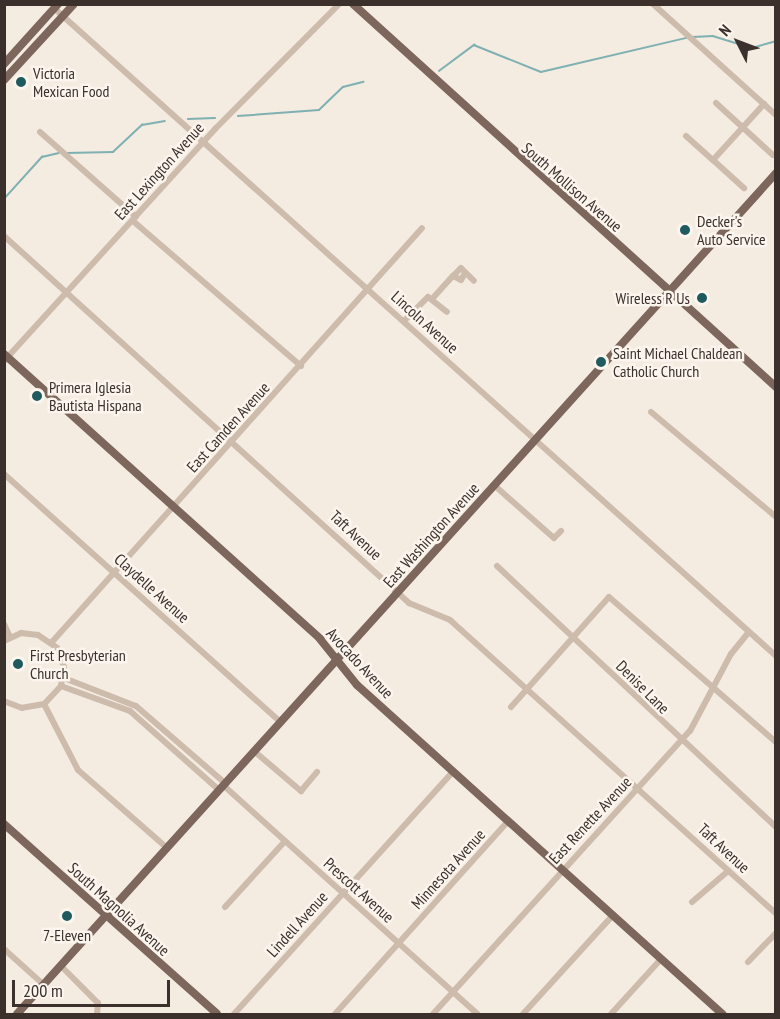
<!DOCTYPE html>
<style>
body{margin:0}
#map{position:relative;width:780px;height:1019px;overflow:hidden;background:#f4ebe1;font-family:"PT Sans Narrow",sans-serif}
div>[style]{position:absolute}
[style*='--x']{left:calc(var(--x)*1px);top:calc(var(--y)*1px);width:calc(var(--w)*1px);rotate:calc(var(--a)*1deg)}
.stream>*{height:1.5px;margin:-0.75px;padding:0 0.75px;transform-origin:0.75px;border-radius:0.75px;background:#7fb0b2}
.minor>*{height:6px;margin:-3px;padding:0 3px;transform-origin:3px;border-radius:3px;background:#cdbbac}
.major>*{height:8px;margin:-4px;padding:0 4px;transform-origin:4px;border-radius:4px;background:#7d675c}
.dots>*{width:16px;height:16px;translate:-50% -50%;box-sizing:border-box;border:3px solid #fbf5ee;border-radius:50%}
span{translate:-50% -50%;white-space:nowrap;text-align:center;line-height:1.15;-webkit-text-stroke:5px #fbf5ee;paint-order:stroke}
.poi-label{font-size:16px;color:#3b302b}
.left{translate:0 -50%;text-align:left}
.right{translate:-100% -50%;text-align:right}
.street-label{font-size:16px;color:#3b302b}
.frame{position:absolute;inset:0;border:6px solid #3b302b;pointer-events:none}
.north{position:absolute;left:708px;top:12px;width:60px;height:60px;-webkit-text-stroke:4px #fbf5ee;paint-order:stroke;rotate:312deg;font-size:16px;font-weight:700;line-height:24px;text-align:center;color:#3b302b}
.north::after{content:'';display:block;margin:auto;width:21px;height:27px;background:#3b302b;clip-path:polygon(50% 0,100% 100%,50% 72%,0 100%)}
.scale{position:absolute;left:12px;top:980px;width:158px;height:27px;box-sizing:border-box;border:3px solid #3b302b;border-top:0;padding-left:8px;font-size:18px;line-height:21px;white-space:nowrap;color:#3b302b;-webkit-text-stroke:4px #fbf5ee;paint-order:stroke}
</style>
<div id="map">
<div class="stream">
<i style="--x:693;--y:37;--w:20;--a:-3"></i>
<i style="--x:713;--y:36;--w:41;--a:17.1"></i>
<i style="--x:752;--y:48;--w:25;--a:-16"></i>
<i style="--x:439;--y:71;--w:44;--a:-36.6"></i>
<i style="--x:474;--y:45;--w:72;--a:21.9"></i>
<i style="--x:541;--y:72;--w:149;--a:-13.2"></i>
<i style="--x:238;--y:116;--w:81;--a:-4.2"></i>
<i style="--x:319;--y:110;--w:33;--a:-44"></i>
<i style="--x:343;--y:87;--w:21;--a:-14"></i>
<i style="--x:188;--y:119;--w:27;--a:-2"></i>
<i style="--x:67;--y:153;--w:46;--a:-1.2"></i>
<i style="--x:113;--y:152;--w:40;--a:-43"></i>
<i style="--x:142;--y:125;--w:23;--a:-10"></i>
<i style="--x:4;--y:199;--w:57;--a:-47.9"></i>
<i style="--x:42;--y:157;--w:17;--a:-13"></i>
</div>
<div class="minor">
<i style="--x:653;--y:4;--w:166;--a:42.1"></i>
<i style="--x:55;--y:9;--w:969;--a:41.9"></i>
<i style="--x:716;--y:103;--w:77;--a:42.4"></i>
<i style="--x:40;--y:132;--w:128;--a:41.5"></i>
<i style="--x:686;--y:136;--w:36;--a:42"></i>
<i style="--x:713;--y:160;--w:76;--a:-47.7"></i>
<i style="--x:713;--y:160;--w:42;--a:42.1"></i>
<i style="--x:133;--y:221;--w:222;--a:40.8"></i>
<i style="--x:4;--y:236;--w:547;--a:42.18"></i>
<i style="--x:409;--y:603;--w:44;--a:22.5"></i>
<i style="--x:450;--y:620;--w:439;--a:42"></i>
<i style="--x:465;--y:273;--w:8;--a:120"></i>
<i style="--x:461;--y:280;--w:9;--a:-153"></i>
<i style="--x:453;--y:276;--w:11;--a:-45"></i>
<i style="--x:461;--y:268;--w:18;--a:45"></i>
<i style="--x:432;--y:299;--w:31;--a:-48"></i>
<i style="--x:404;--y:321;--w:34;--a:-45"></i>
<i style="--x:428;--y:297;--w:24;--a:38"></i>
<i style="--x:4;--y:361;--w:314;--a:-47.7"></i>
<i style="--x:215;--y:129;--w:176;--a:-45.2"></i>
<i style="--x:651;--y:412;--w:163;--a:40"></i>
<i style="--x:4;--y:474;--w:371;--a:41.9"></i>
<i style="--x:494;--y:485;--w:80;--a:41.5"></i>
<i style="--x:554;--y:538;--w:10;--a:-45"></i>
<i style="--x:497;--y:566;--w:382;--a:43.1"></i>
<i style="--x:4;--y:624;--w:14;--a:65"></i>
<i style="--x:4;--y:641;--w:19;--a:-25"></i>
<i style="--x:21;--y:633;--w:17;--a:7"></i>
<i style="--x:38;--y:635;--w:23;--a:34"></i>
<i style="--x:57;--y:648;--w:20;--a:70"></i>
<i style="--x:64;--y:667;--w:19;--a:99"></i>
<i style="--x:61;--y:686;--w:25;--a:133"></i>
<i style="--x:44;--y:704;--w:22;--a:170"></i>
<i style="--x:22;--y:708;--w:19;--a:-159"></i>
<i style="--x:52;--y:642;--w:555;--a:-48.21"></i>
<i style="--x:64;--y:678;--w:77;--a:21.3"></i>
<i style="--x:136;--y:706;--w:118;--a:40.9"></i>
<i style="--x:61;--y:686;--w:73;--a:19.9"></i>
<i style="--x:130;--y:711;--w:119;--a:41.6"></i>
<i style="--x:44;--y:704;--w:74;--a:62.7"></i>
<i style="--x:78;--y:770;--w:118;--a:41.2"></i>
<i style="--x:511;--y:707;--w:147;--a:-48.3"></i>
<i style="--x:609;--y:597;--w:221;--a:41"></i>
<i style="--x:254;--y:751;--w:62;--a:40.4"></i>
<i style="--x:301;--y:791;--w:25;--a:-50"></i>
<i style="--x:223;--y:785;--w:342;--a:42"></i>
<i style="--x:692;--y:902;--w:48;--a:-40.7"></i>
<i style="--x:225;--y:907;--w:89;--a:-47.7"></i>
<i style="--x:4;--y:949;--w:54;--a:42"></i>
<i style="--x:748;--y:962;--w:40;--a:-46"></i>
<i style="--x:61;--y:966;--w:52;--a:45"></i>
<i style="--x:98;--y:1003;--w:11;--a:95"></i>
<i style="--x:234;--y:1014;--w:326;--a:-47.9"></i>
<i style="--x:335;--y:1014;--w:259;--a:-48.1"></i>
<i style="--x:433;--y:1014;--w:382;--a:-47.8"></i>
<i style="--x:690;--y:731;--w:87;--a:-62"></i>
<i style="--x:731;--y:654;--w:28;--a:-51"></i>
<i style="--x:523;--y:1014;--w:134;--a:-47.7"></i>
<i style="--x:611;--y:1014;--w:74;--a:-47.7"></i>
</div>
<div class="major">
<i style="--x:353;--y:4;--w:571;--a:42.16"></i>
<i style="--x:4;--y:64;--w:81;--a:-48"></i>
<i style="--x:4;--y:80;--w:103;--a:-47.4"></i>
<i style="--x:4;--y:354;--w:426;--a:42"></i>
<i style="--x:320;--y:639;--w:59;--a:51.2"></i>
<i style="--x:357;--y:685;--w:492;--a:42"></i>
<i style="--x:4;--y:824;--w:285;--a:41.7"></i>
<i style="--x:17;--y:1014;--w:1133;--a:-47.93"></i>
</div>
<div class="dots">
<i style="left:21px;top:82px;background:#1f5a5e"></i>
<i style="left:685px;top:230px;background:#1f5a5e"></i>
<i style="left:702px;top:298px;background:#1f5a5e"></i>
<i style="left:601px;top:362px;background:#1f5a5e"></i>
<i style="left:37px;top:396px;background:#1f5a5e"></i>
<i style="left:18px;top:664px;background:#1f5a5e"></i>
<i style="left:67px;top:916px;background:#1f5a5e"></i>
</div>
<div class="poi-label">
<span class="left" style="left:33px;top:82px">Victoria<br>Mexican Food</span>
<span class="left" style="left:697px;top:230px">Decker's<br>Auto Service</span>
<span class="right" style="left:690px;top:298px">Wireless R Us</span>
<span class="left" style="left:613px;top:362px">Saint Michael Chaldean<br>Catholic Church</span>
<span class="left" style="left:49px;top:396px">Primera Iglesia<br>Bautista Hispana</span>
<span class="left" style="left:30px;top:664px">First Presbyterian<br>Church</span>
<span style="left:67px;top:935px">7-Eleven</span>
</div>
<div class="street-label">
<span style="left:159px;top:171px;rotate:-48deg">East Lexington Avenue</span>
<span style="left:572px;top:187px;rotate:41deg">South Mollison Avenue</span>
<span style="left:425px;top:322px;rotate:42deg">Lincoln Avenue</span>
<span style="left:228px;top:427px;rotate:-48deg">East Camden Avenue</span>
<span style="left:356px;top:535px;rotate:43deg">Taft Avenue</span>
<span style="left:431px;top:535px;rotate:-48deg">East Washington Avenue</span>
<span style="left:152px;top:588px;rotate:42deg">Claydelle Avenue</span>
<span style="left:360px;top:663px;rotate:47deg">Avocado Avenue</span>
<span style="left:643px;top:687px;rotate:45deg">Denise Lane</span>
<span style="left:590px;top:820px;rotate:-47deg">East Renette Avenue</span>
<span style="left:724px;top:848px;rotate:43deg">Taft Avenue</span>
<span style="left:448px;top:869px;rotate:-48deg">Minnesota Avenue</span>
<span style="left:359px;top:890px;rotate:42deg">Prescott Avenue</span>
<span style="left:119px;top:909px;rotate:42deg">South Magnolia Avenue</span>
<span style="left:297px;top:924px;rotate:-48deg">Lindell Avenue</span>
</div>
<div class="frame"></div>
<div class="north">N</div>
<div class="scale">200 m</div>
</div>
